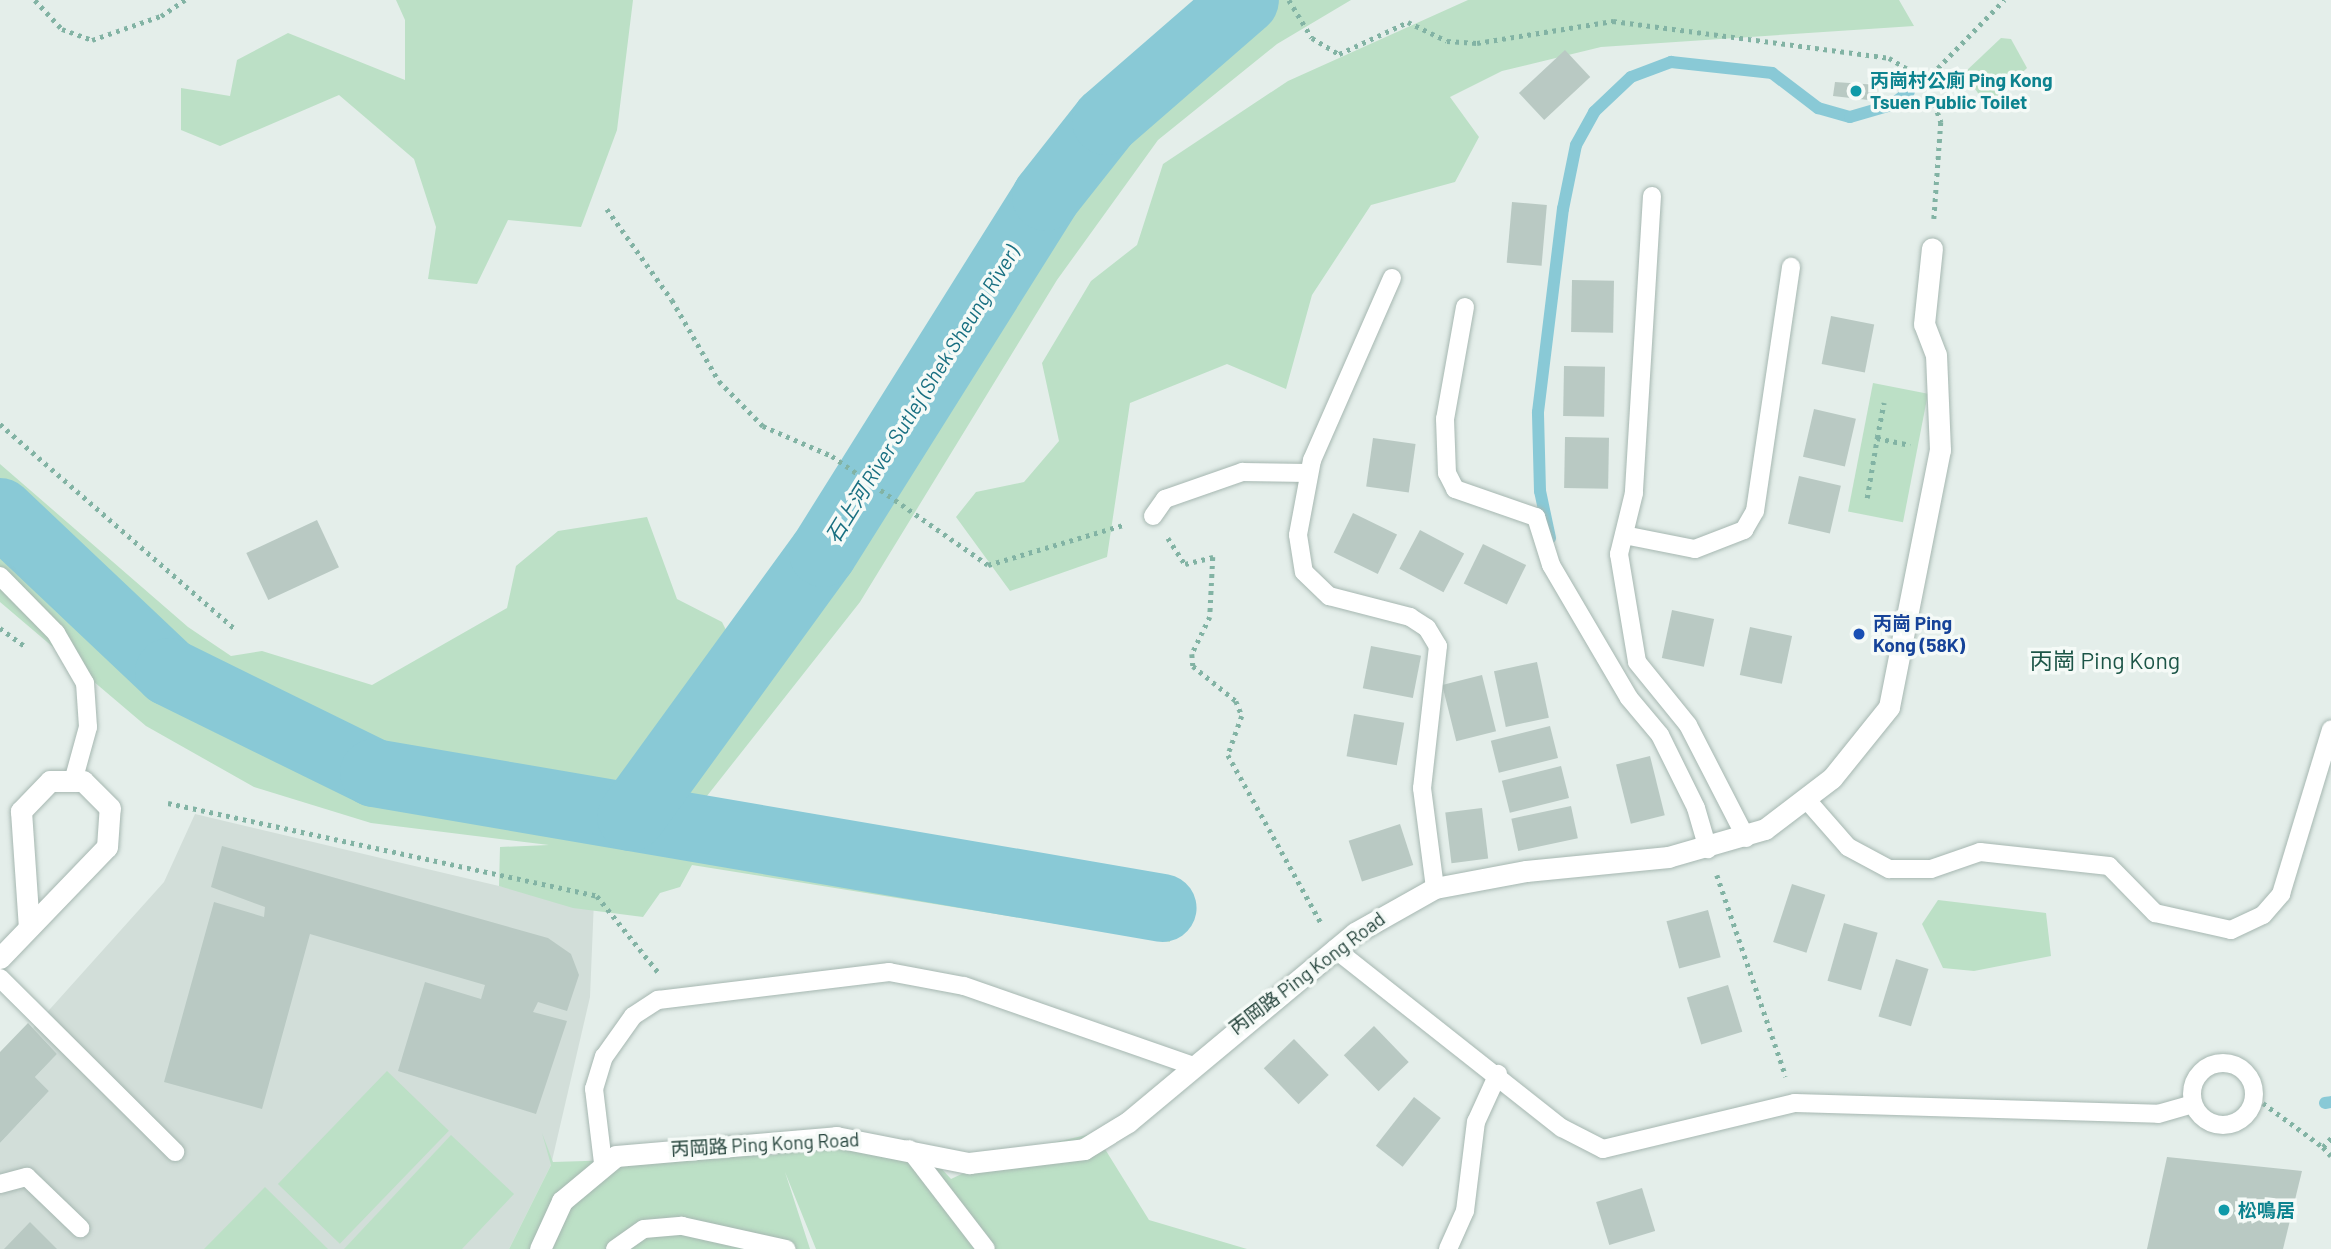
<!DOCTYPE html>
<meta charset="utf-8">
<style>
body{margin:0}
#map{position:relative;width:2331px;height:1249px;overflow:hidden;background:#e4eeea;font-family:Barlow,"Noto Sans TC",sans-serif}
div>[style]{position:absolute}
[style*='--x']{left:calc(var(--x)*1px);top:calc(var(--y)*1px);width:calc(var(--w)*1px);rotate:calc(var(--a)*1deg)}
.built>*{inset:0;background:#d2ded9}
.green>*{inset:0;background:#bce0c6;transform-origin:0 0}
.water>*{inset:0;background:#89c9d6}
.stream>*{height:12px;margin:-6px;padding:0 6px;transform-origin:6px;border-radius:6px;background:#89c9d6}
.river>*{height:68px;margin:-34px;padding:0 34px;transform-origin:34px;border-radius:34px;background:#89c9d6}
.building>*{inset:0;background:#b9c9c3;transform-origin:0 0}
.path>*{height:4.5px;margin-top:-2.25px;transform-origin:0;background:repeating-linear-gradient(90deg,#82b3a4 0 3.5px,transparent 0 8.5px)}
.roads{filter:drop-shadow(0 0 2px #a6b7b1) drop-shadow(0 0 2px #a6b7b1)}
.service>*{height:18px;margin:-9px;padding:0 9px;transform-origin:9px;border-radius:9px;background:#fff}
.service>.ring{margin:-9px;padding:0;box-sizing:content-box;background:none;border:18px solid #fff;border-radius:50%}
.minor>*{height:21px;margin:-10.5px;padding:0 10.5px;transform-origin:10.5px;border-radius:10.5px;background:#fff}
.dots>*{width:19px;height:19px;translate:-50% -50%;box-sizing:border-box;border:4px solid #f5faf7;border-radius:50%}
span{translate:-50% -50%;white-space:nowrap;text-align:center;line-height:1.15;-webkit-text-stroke:7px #f5faf7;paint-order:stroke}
.culture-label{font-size:19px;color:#0d838f;font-weight:700}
.left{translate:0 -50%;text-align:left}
.transit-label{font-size:19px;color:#164399;font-weight:700}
.street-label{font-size:19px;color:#224139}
.water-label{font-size:21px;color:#186f81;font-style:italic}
.quarter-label{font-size:23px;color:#1c5547}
</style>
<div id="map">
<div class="built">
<i style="clip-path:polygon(195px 814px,499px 886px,594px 900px,590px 997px,551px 1165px,509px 1249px,0 1249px,0 1143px,49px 1091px,35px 1077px,57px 1054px,33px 1028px,164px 882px)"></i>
</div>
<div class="green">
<i style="clip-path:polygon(396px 0,633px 0,617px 130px,581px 227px,508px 220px,477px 284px,428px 279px,436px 227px,414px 159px,339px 95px,220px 146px,181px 130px,181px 88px,230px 96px,237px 60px,288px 33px,405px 80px,405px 20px)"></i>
<i style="clip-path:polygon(evenodd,1209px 0,1351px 0,1277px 44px,1158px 140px,1057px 280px,860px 602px,703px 801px,1170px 885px,1170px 942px,692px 865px,680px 887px,660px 893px,643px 917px,573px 908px,499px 886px,500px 847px,549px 845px,371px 823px,254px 787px,146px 726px,0 602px,0 464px,188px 627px,231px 656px,262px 651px,372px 685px,507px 608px,516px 566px,558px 531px,647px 517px,677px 599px,722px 622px,731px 640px,1059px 144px,1209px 0,75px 561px,173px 673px,179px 677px,143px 665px,75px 561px)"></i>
<i style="clip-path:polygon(1468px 0,1899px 0,1914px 26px,1601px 47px,1502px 71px,1450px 97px,1479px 137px,1455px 182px,1371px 205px,1312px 295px,1286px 389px,1227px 364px,1130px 403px,1107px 557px,1010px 591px,956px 517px,976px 492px,1024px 482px,1059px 441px,1042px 363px,1091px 281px,1137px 245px,1163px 164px,1288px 81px)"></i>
<i style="clip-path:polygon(2001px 38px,2011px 39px,2027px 68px,1987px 106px,1964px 73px)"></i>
<i style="left:1873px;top:383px;width:56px;height:131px;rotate:11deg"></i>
<i style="clip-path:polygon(1938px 900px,2046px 913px,2051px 956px,1974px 971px,1943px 968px,1922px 924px)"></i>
<i style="left:387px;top:1071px;width:86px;height:157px;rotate:44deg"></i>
<i style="clip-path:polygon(542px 1133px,553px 1162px,778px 1155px,773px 1139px,926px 1152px,951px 1179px,1004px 1154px,1095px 1133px,1149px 1220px,1247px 1249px,816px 1249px,785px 1172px,810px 1249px,509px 1249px,551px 1165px)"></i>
<i style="clip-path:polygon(451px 1135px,514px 1194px,462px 1249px,344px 1249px)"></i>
<i style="clip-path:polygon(265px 1187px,328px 1249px,204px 1249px)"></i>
</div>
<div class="water">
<i style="clip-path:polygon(53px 549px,75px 561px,179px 677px,143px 665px,53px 575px,43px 556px)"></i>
</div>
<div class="stream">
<i style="--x:1550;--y:538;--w:48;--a:-102"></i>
<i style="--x:1540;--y:491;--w:79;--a:-91.5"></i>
<i style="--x:1538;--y:412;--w:205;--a:-83"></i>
<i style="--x:1563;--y:209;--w:65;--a:-78.5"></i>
<i style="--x:1576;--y:145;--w:38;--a:-61"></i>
<i style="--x:1594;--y:112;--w:51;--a:-43.4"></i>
<i style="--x:1631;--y:77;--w:43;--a:-20.6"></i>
<i style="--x:1671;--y:62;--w:102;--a:6.2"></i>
<i style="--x:1772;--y:73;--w:58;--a:37.3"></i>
<i style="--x:1818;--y:108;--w:33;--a:16"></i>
<i style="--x:1850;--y:117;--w:43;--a:-16.3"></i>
<i style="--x:1891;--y:105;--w:22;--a:-36"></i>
<i style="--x:2325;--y:1103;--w:6;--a:-9"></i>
</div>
<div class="river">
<i style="--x:0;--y:512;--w:233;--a:43.4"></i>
<i style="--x:169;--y:672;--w:229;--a:26.2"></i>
<i style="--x:374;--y:773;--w:800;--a:9.71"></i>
<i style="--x:631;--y:817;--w:326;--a:-54"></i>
<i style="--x:823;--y:553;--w:420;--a:-57.9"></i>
<i style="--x:1046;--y:197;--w:97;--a:-51.7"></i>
<i style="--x:1106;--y:121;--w:184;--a:-41"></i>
</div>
<div class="building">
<i style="left:1565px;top:50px;width:37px;height:63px;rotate:47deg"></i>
<i style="clip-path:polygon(1835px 82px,1878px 85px,1877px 101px,1833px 96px)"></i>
<i style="left:1512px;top:202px;width:35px;height:61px;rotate:5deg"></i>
<i style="left:1572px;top:280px;width:42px;height:52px;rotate:1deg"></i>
<i style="left:1831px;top:316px;width:44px;height:49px;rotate:11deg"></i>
<i style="left:1564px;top:366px;width:41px;height:50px;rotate:1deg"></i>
<i style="left:1814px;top:409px;width:43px;height:49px;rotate:13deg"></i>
<i style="left:1565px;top:437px;width:44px;height:51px;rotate:1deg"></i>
<i style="left:1373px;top:438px;width:43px;height:49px;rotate:8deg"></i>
<i style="left:1799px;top:476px;width:43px;height:49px;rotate:13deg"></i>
<i style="left:1353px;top:513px;width:49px;height:44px;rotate:26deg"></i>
<i style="left:317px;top:520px;width:52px;height:78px;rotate:65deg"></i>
<i style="left:1420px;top:530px;width:50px;height:44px;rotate:28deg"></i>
<i style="left:1483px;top:544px;width:48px;height:44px;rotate:26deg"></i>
<i style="left:1672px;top:610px;width:43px;height:49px;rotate:12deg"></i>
<i style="left:1750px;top:627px;width:43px;height:49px;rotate:12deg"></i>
<i style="left:1371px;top:646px;width:51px;height:43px;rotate:11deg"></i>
<i style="left:1537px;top:662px;width:57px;height:44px;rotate:78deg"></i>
<i style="left:1482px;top:675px;width:58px;height:41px;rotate:76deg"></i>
<i style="left:1354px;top:714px;width:51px;height:43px;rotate:10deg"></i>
<i style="left:1550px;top:726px;width:33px;height:61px;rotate:76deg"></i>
<i style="left:1650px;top:756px;width:61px;height:35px;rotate:76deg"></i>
<i style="left:1561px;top:766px;width:33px;height:61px;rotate:76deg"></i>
<i style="left:1571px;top:806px;width:33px;height:61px;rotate:78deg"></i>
<i style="left:1482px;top:808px;width:51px;height:37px;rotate:83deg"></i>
<i style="left:1400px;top:824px;width:43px;height:54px;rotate:72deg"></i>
<i style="clip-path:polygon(222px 846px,548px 938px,571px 954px,579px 975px,567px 1011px,538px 1002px,533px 1012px,567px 1021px,536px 1114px,398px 1071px,425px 982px,481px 999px,485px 985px,310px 934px,262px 1109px,164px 1082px,214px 902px,264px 917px,265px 907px,211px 887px)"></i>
<i style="left:1792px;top:884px;width:35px;height:61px;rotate:18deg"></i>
<i style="left:1708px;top:910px;width:49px;height:43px;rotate:75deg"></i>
<i style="left:1844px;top:923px;width:35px;height:60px;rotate:16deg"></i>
<i style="left:1896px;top:959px;width:34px;height:60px;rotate:17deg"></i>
<i style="left:1728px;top:985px;width:49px;height:43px;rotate:73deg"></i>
<i style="clip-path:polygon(28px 1023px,57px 1054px,35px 1077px,49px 1091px,0 1143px,0 1052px)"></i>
<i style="left:1374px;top:1026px;width:50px;height:42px;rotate:46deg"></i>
<i style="left:1294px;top:1039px;width:50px;height:42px;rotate:46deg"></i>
<i style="left:1414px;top:1097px;width:34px;height:62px;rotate:38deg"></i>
<i style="clip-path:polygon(2167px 1157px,2302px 1171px,2283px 1249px,2147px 1249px)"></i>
<i style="left:1642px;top:1188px;width:45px;height:48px;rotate:73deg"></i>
<i style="clip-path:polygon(30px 1222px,57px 1249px,4px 1249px)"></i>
</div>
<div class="path">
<i style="--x:35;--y:0;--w:40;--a:47"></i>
<i style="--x:62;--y:29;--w:32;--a:20"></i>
<i style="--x:92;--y:40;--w:73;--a:-19.2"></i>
<i style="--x:161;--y:16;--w:29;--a:-34"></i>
<i style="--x:1289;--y:0;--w:44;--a:58.8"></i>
<i style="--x:1312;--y:38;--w:31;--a:31"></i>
<i style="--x:1339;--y:54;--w:76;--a:-24.9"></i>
<i style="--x:1408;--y:22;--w:43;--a:26"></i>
<i style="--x:1447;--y:41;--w:30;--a:4"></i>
<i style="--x:1477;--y:43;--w:138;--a:-9.2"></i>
<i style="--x:1613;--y:21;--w:278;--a:7.6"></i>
<i style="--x:1889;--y:58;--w:43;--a:30.7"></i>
<i style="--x:1926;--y:80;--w:45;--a:70.3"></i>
<i style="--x:1941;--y:122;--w:97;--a:94.1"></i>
<i style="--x:1926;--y:80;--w:112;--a:-45.7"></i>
<i style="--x:607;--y:209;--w:112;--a:54.5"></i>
<i style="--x:672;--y:300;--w:94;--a:59.9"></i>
<i style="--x:719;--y:381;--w:63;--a:45.6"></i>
<i style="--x:763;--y:426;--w:75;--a:23.5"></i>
<i style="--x:832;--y:456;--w:190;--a:34.9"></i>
<i style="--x:988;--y:565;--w:144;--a:-16.5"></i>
<i style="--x:0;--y:424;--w:313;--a:41.1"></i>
<i style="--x:1877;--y:438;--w:36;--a:-79"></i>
<i style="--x:1867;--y:498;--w:61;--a:-80.5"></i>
<i style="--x:1877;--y:438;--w:34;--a:12"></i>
<i style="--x:1168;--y:538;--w:31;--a:57"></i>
<i style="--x:1185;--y:564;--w:29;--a:-14"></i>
<i style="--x:1213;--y:557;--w:60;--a:92.9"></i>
<i style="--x:1210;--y:617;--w:41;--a:115.9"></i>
<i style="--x:1192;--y:654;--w:12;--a:85"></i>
<i style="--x:1193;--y:666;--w:55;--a:39.1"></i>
<i style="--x:1236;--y:701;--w:16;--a:68"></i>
<i style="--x:1242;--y:716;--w:41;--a:109.7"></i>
<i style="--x:1228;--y:755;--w:192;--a:61"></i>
<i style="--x:0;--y:628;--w:31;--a:36"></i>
<i style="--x:168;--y:803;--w:439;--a:12.2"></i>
<i style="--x:597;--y:896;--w:99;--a:51.2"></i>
<i style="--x:1717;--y:875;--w:213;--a:71.1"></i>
<i style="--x:2263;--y:1103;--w:74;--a:36.3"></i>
<i style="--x:2323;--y:1147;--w:12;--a:-48"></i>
<i style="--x:2323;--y:1147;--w:12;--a:48"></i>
</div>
<div class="roads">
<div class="service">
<i style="--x:1652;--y:196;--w:298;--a:93.5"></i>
<i style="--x:1634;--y:493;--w:63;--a:103.8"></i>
<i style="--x:1619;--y:554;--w:109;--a:80.5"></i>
<i style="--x:1637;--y:662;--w:81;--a:51"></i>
<i style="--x:1688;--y:725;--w:127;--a:62.8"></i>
<i style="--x:1392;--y:278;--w:199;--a:113.7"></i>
<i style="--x:1312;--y:460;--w:76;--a:100.6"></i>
<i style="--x:1298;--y:535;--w:37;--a:81"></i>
<i style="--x:1304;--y:572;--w:35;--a:44"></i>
<i style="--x:1329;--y:596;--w:84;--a:14.5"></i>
<i style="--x:1410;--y:617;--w:20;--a:33"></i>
<i style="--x:1427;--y:628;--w:21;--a:59"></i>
<i style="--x:1438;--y:646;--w:143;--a:96.4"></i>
<i style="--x:1422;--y:788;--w:101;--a:82.6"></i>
<i style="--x:1465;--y:307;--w:114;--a:100.1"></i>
<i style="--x:1445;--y:419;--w:54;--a:87.9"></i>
<i style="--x:1447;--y:473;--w:18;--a:63"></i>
<i style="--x:1455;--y:489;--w:86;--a:19.1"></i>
<i style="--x:1536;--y:517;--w:50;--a:72.6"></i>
<i style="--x:1551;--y:565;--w:154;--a:59.6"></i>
<i style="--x:1629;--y:698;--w:48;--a:50"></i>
<i style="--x:1660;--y:735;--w:81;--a:63.7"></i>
<i style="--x:1696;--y:808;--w:43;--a:73.7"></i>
<i style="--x:1153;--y:516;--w:21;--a:-55"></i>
<i style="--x:1165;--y:499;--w:82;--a:-19.3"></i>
<i style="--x:1242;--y:472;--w:66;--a:0.9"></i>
<i style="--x:1624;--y:535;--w:72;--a:11.2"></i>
<i style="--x:1695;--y:549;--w:53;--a:-21.2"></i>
<i style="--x:1744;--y:530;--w:22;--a:-60"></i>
<i style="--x:1755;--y:511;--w:247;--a:-81.6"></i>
<i style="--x:0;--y:576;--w:80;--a:45.5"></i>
<i style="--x:56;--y:633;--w:58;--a:59.9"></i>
<i style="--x:85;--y:683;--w:44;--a:86.1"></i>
<i style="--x:88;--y:727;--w:53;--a:105.4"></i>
<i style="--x:1806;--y:799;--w:64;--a:48.8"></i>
<i style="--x:1848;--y:847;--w:47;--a:28.2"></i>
<i style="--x:1889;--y:869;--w:42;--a:0"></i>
<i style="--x:1931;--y:869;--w:52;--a:-19.1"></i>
<i style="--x:1980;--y:852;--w:130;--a:6.2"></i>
<i style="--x:2109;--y:866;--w:66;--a:45.6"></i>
<i style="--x:2155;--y:913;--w:78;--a:12.6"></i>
<i style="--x:2231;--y:930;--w:35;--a:-25"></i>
<i style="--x:2263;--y:915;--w:28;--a:-49"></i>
<i style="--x:2281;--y:894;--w:172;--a:-73.1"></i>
<i style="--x:1335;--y:949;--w:289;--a:38.3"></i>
<i style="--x:1562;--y:1128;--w:46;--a:27.1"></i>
<i style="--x:1603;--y:1149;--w:197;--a:-13.5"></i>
<i style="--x:1795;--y:1103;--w:363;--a:1.7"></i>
<i style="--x:2158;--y:1114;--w:36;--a:-16"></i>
<i style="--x:0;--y:978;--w:247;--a:44.8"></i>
<i class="ring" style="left:2192px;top:1063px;width:44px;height:44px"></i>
<i style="--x:909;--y:1149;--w:126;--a:52.4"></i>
<i style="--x:603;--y:1163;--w:75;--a:-96.9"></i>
<i style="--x:594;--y:1089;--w:34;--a:-73"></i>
<i style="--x:604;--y:1057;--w:50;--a:-54.7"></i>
<i style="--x:633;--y:1016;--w:30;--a:-33"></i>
<i style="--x:658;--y:1000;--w:233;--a:-6.9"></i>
<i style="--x:889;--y:972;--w:76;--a:10.6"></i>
<i style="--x:964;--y:986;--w:240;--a:19.2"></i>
<i style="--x:0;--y:1184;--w:28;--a:-15"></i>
<i style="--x:27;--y:1177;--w:74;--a:43.9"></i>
<i style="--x:615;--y:1249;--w:35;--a:-35"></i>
<i style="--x:644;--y:1229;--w:38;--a:-5"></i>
<i style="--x:682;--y:1226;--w:107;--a:12.5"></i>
<i style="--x:1448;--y:1249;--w:42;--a:-65.9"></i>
<i style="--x:1465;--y:1211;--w:90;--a:-83"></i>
<i style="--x:1476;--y:1122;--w:53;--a:-65.4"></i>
</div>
<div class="minor">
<i style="--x:0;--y:958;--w:154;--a:-46.1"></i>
<i style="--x:107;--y:847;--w:39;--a:-86"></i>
<i style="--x:110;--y:808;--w:38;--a:-135"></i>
<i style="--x:83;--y:781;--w:33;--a:180"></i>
<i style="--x:50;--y:781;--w:42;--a:134"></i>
<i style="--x:21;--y:811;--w:116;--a:86.1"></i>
<i style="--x:540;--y:1249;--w:53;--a:-65.4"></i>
<i style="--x:562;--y:1201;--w:70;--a:-39.8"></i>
<i style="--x:616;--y:1156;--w:221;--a:-4.9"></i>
<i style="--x:836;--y:1137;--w:136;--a:11.1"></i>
<i style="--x:969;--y:1163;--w:116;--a:-6.9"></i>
<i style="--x:1084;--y:1149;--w:52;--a:-31.5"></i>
<i style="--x:1128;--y:1122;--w:295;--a:-39.8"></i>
<i style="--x:1355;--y:933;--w:92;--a:-29.4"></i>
<i style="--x:1435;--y:888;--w:93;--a:-10.6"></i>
<i style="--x:1526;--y:871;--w:143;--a:-5.6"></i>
<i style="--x:1668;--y:857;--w:101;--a:-16.1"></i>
<i style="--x:1765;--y:829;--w:84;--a:-37.3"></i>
<i style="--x:1832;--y:778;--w:91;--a:-51.2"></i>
<i style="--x:1889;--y:707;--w:262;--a:-78.8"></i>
<i style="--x:1940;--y:450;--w:95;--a:-92.4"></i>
<i style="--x:1936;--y:355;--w:33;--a:-111"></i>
<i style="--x:1924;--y:324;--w:76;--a:-84"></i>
</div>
</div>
<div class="dots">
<i style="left:1856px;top:91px;background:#0f9aa8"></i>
<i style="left:1859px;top:634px;background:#1a4fb4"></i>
<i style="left:2224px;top:1210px;background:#0f9aa8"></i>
</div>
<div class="culture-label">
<span class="left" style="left:1870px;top:91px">丙崗村公廁 Ping Kong<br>Tsuen Public Toilet</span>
<span class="left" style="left:2238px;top:1210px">松鳴居</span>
</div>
<div class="transit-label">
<span class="left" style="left:1873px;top:634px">丙崗 Ping<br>Kong (58K)</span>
</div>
<div class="street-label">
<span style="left:1307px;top:973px;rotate:-37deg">丙岡路 Ping Kong Road</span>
<span style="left:765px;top:1144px;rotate:-3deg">丙岡路 Ping Kong Road</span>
</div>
<div class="water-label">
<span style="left:922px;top:394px;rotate:-58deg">石上河 River Sutlej (Shek Sheung River)</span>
</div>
<div class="quarter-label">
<span style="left:2105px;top:660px">丙崗 Ping Kong</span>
</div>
</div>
